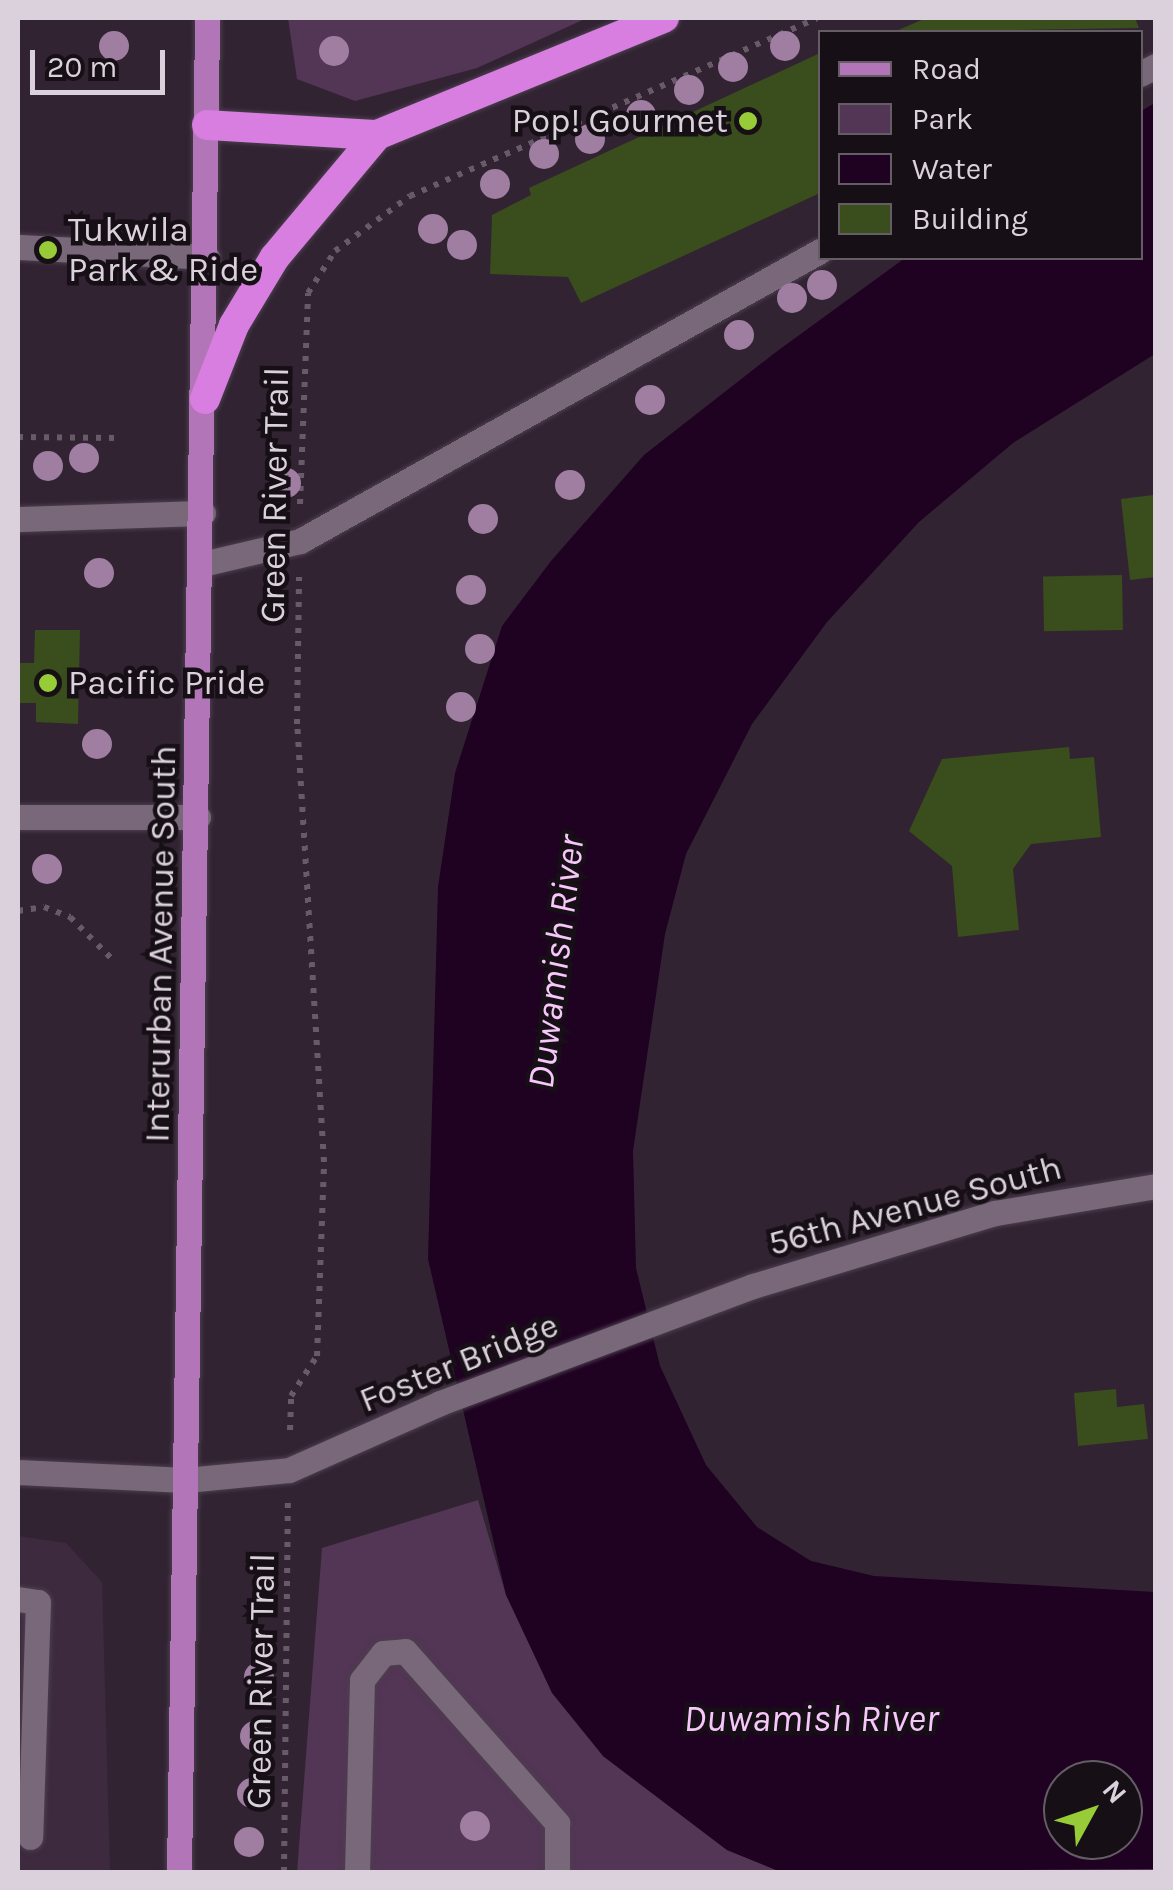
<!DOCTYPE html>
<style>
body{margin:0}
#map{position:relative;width:1173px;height:1890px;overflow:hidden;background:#322333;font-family:Karla,sans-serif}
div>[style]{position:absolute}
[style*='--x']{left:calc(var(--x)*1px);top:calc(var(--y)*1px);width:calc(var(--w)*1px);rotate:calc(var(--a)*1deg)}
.built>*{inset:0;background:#3d2a3f}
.green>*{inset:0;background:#533555}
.water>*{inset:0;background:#1f0122}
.building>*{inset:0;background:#3a4d1c;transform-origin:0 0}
.path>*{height:6px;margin-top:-3px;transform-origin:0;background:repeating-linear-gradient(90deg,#685a69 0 5px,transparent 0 13px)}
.roads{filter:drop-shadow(0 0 2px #4b3f4d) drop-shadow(0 0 2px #4b3f4d)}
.minor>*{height:25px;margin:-12.5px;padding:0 12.5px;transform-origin:12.5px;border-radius:12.5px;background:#79687a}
.major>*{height:25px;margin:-12.5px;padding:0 12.5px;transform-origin:12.5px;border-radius:12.5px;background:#b275b8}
.highway>*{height:30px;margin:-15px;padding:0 15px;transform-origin:15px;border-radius:15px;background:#d87ee1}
.trees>*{width:30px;height:30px;margin:-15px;border-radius:50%;background:#9f7ea2}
.dots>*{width:28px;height:28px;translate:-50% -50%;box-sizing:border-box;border:5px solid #160f16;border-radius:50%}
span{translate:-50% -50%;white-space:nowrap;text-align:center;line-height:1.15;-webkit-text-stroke:9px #160f16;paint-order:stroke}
.poi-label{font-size:35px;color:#dbd1dc}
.right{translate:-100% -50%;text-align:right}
.left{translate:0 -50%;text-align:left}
.street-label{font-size:35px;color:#dbd1dc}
.water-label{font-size:38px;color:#f7c7fb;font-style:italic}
.frame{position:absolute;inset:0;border:20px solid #dbd1dc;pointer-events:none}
.legend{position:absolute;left:818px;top:30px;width:325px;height:230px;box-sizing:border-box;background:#160f16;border:2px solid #655d65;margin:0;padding:12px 18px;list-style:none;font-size:30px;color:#dbd1dc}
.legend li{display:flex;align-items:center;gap:20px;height:50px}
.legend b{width:50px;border:2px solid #655d65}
.north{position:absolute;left:1043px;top:1760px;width:100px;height:100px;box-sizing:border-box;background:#160f16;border:2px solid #655d65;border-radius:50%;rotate:50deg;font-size:28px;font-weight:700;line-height:40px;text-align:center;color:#dbd1dc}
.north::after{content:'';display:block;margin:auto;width:35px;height:45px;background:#97cc38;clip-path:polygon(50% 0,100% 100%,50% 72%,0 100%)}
.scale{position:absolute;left:30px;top:50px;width:135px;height:45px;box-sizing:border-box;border:5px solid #dbd1dc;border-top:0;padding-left:12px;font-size:30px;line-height:35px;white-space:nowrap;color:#dbd1dc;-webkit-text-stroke:8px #160f16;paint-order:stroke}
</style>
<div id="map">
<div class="built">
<i style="clip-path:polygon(18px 1536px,66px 1543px,102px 1582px,110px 1872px,18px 1872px)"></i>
</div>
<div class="green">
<i style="clip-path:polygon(288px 18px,587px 18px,477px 68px,355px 101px,297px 79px)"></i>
<i style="clip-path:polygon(478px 1500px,506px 1595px,603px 1756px,727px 1850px,781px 1872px,297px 1872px,322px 1548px)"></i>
<i style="clip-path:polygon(934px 1867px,1156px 1869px,1155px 1872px,906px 1872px)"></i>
</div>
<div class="water">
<i style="clip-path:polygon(evenodd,1155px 103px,1155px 354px,1013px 443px,919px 522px,827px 622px,752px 724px,686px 854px,665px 934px,633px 1151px,636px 1268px,660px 1366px,706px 1465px,757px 1527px,811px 1561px,874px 1576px,1155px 1592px,1155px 1869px,781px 1872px,727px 1850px,603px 1756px,552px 1693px,506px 1595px,428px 1259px,438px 887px,455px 773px,502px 626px,551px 561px,644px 455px,776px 352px,905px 258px,1140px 258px,1141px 111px,1155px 103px,1063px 1780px,1123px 1780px,1123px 1840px,1063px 1840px,1063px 1780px)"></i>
</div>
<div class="building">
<i style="clip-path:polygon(926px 18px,1135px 18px,1139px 28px,894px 32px)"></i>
<i style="clip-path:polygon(820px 53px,820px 193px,581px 303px,568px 277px,490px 274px,492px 215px,531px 195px,529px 188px)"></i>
<i style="clip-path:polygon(1153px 495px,1156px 577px,1130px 580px,1121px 499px)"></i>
<i style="left:1122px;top:575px;width:55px;height:79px;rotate:89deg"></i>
<i style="clip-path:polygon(35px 630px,80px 630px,78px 724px,36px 722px,36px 703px,18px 703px,18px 663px,34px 663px)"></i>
<i style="clip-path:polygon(1069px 747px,1070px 759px,1094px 757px,1101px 837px,1031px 844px,1013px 869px,1019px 930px,958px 937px,952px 866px,909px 831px,942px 759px)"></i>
<i style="clip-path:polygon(1116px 1389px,1117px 1407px,1144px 1404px,1148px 1439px,1078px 1446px,1074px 1393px)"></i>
</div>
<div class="path">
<i style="--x:18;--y:437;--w:101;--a:0.6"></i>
<i style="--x:300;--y:504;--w:211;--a:-87.8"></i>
<i style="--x:308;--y:293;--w:50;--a:-57.3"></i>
<i style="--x:335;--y:251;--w:93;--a:-36.3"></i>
<i style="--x:410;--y:196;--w:444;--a:-23.6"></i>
<i style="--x:18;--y:911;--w:26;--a:-9"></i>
<i style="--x:44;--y:907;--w:28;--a:21"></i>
<i style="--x:70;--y:917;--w:62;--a:45"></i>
<i style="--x:290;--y:1430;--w:34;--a:-88"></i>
<i style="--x:291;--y:1396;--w:48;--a:-57"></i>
<i style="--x:317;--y:1356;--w:194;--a:-87.9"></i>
<i style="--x:324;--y:1162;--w:439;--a:-93.5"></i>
<i style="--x:297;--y:724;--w:147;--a:-89.2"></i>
<i style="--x:284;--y:1872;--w:369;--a:-89.4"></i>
</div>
<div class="roads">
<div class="minor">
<i style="--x:1140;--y:74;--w:18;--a:-27"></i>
<i style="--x:18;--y:247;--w:189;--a:3"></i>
<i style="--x:18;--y:519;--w:185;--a:-1.9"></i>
<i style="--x:202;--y:564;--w:101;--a:-13.2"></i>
<i style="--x:300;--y:541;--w:595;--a:-29.15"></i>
<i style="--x:18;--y:817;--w:180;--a:0"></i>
<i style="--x:18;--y:1472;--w:168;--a:2.7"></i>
<i style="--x:186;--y:1480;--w:103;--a:-5.5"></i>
<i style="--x:289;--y:1470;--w:165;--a:-23.9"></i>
<i style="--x:440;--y:1403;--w:334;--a:-20.5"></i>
<i style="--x:753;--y:1286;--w:253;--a:-16.8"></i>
<i style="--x:995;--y:1213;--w:163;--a:-9.5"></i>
<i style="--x:18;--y:1599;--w:20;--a:9"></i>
<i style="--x:38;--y:1602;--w:235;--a:91.9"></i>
<i style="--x:357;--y:1872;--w:192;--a:-88.5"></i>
<i style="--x:362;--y:1680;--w:34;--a:-52"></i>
<i style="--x:383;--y:1653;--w:22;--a:-5"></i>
<i style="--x:405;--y:1651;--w:230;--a:48.5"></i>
<i style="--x:557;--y:1823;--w:49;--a:90"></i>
</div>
<div class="major">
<i style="--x:179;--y:1872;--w:1854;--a:-89.13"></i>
</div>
<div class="highway">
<i style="--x:207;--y:125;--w:170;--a:3.4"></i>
<i style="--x:205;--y:399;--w:79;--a:-68.6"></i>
<i style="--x:234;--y:325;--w:79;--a:-58.9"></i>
<i style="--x:275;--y:257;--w:159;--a:-50.1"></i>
<i style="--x:377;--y:135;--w:310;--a:-22.2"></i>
</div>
</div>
<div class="trees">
<i style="left:114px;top:46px"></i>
<i style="left:785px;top:46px"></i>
<i style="left:334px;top:51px"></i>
<i style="left:733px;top:67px"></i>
<i style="left:689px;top:90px"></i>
<i style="left:641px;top:115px"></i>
<i style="left:590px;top:139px"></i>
<i style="left:544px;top:154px"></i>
<i style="left:495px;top:184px"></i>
<i style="left:433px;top:229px"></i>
<i style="left:462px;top:245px"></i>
<i style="left:822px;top:285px"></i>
<i style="left:792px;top:298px"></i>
<i style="left:739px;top:335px"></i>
<i style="left:650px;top:400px"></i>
<i style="left:84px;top:458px"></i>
<i style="left:48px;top:466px"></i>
<i style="left:286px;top:483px"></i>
<i style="left:570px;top:485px"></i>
<i style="left:483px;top:519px"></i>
<i style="left:99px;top:573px"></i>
<i style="left:471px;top:590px"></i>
<i style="left:480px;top:649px"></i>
<i style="left:461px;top:707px"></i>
<i style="left:97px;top:744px"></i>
<i style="left:47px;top:869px"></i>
<i style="left:259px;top:1677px"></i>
<i style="left:255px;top:1736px"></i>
<i style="left:252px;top:1793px"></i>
<i style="left:475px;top:1826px"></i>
<i style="left:249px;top:1842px"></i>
</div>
<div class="dots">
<i style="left:748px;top:121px;background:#97cc38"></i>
<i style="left:48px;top:250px;background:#97cc38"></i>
<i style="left:48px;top:683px;background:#97cc38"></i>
</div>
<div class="poi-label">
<span class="right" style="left:728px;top:121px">Pop! Gourmet</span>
<span class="left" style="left:68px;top:250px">Tukwila<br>Park &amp; Ride</span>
<span class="left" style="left:68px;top:683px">Pacific Pride</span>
</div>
<div class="street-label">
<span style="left:275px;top:495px;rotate:-89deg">Green River Trail</span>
<span style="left:161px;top:944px;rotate:-89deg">Interurban Avenue South</span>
<span style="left:915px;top:1206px;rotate:-15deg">56th Avenue South</span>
<span style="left:459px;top:1363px;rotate:-22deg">Foster Bridge</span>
<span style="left:261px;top:1681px;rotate:-89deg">Green River Trail</span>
</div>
<div class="water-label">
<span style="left:556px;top:962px;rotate:-83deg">Duwamish River</span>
<span style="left:811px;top:1719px">Duwamish River</span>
</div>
<div class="frame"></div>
<ul class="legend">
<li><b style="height:12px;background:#b275b8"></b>Road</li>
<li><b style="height:28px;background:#533555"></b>Park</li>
<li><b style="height:28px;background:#1f0122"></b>Water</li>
<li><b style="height:28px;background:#3a4d1c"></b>Building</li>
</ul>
<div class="north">N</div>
<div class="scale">20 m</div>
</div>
